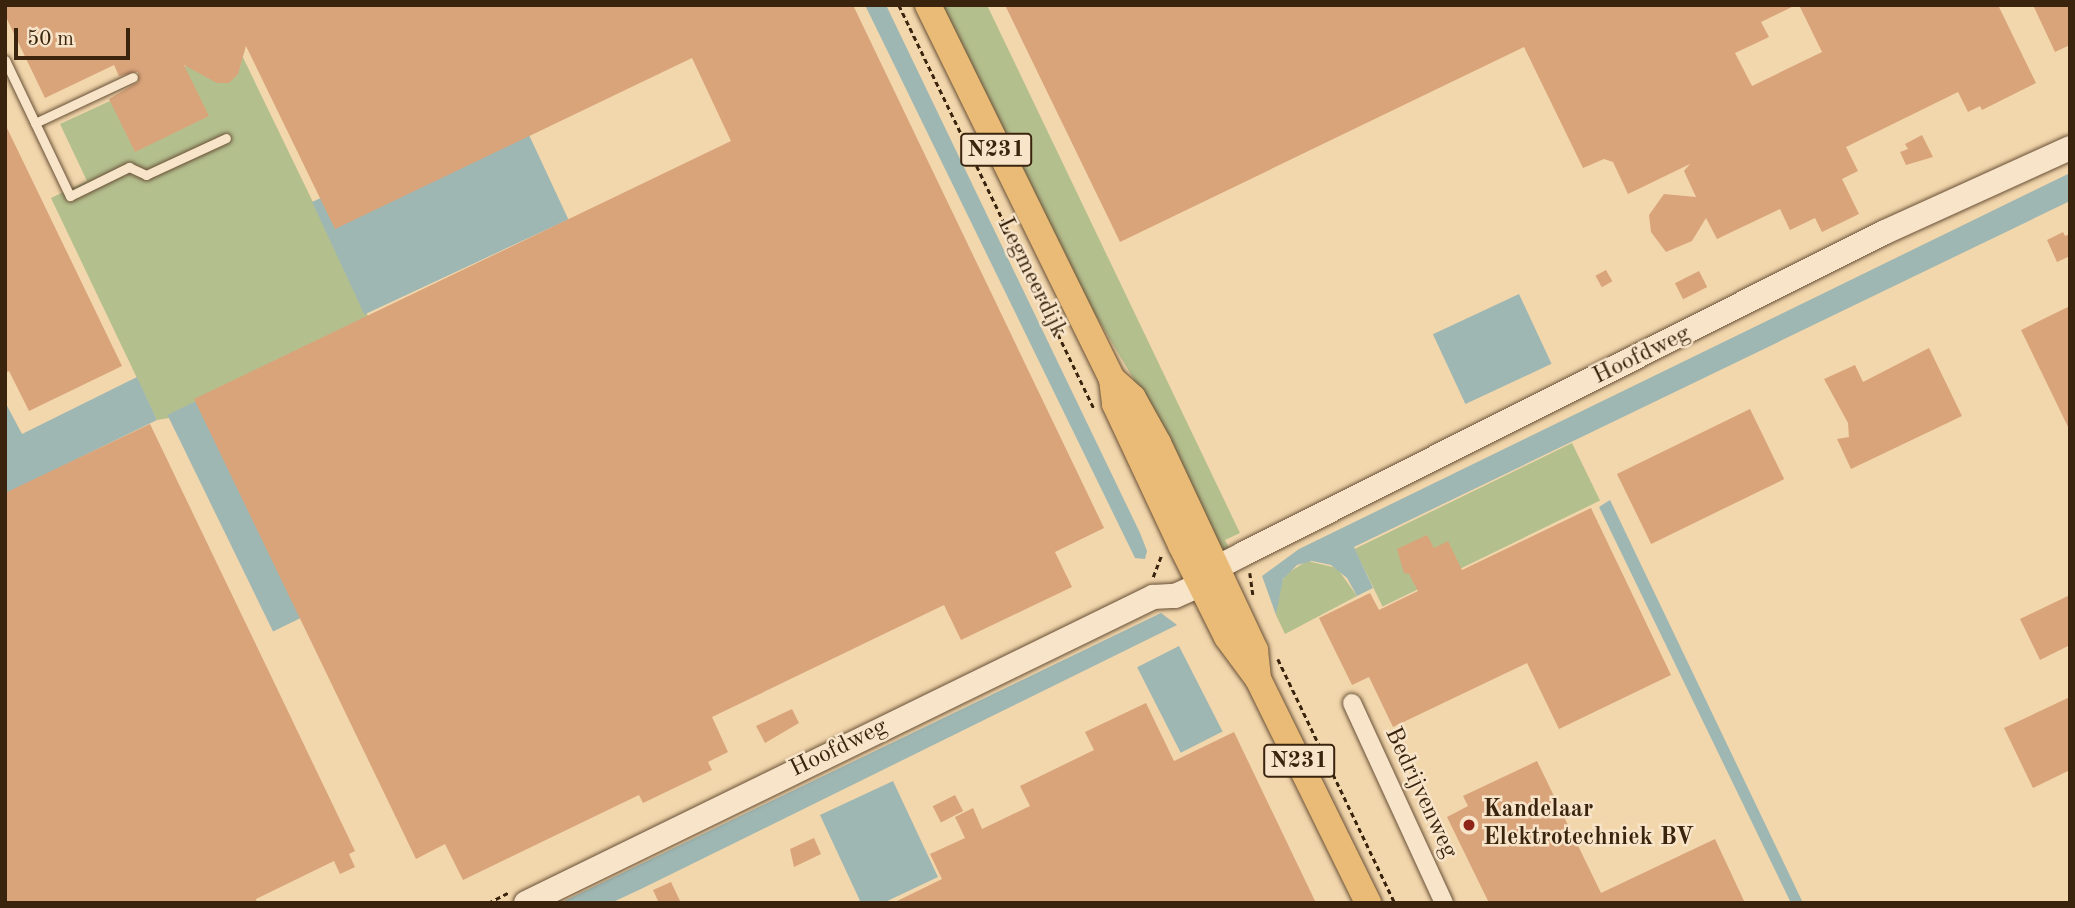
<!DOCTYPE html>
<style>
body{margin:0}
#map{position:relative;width:2075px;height:908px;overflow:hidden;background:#f2d6ac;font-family:"Old Standard TT",serif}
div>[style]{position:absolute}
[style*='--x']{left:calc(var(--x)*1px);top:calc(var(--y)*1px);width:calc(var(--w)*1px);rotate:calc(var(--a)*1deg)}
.green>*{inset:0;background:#b4bf8e;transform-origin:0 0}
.water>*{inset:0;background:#9eb7b3;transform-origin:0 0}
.building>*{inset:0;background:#daa47b;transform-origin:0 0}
.path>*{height:2.5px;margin-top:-1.25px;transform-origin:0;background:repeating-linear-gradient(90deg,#3a240e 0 5px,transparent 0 8.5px)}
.roads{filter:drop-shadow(0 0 2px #685036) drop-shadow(0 0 2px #685036)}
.lane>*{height:9px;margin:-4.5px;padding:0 4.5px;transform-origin:4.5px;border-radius:4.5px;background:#f7e4c9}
.street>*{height:18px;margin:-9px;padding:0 9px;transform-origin:9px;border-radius:9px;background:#f7e4c9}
.secondary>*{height:24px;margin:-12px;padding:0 12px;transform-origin:12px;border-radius:12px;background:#f7e4c9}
.primary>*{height:26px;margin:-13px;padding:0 13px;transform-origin:13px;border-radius:13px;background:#e9bb76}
.dots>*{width:19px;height:19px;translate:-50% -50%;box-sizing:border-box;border:4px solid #f7e4c9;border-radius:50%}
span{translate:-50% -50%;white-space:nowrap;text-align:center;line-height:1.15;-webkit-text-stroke:5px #f7e4c9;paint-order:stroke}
.shield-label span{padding:2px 5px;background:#f7e4c9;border:2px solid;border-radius:5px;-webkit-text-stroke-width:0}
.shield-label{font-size:23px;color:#3a240e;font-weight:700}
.street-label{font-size:24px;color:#3a240e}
.poi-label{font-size:24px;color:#3a240e;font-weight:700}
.left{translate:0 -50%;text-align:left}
.frame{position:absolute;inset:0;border:7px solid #3a240e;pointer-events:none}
.scale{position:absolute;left:14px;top:28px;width:116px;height:32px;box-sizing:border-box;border:4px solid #3a240e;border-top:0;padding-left:9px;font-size:21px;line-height:24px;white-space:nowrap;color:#3a240e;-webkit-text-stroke:5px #f7e4c9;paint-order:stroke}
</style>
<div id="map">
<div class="green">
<i style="clip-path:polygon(936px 5px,987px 5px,1240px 533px,1225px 540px,1230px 550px,1222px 552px,1155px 415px,1048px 235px)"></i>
<i style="clip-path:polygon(236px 43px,369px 318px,169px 418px,157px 420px,51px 198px,87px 181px,60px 124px)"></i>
<i style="left:1572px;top:443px;width:64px;height:242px;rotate:64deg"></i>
<i style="clip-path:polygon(1307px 561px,1337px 568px,1357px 596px,1285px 634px,1276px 615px,1278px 590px,1286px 574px)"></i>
</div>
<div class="water">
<i style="clip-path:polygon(865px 5px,886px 5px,1140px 533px,1147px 551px,1145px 559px,1135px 558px)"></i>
<i style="left:516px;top:107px;width:124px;height:225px;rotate:65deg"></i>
<i style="clip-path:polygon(2070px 173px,2070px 201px,1354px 547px,1373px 588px,1357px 596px,1347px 578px,1331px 565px,1312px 561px,1297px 565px,1283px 579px,1276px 615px,1262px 576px,1299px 549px)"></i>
<i style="left:1519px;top:294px;width:77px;height:95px;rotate:65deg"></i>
<i style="clip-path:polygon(137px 377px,157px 420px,5px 494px,5px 402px,22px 434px)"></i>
<i style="left:198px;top:400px;width:241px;height:34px;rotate:64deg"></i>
<i style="clip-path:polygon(1610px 500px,1690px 667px,1803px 903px,1791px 903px,1599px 507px)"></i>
<i style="clip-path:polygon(1161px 613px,1177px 625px,643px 888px,611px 903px,560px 903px)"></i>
<i style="left:1179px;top:646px;width:96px;height:47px;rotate:63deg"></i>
<i style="clip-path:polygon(893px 781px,938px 877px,883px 903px,861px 903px,820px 815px)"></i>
</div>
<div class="building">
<i style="clip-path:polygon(5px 5px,853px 5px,1104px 528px,1055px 552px,1072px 587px,961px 640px,944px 605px,712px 717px,728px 752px,708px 762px,712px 770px,643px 803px,639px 795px,463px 880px,445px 844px,416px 859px,194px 399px,731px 141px,692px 58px,335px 229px,246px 46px,238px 74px,229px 83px,217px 83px,184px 65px,209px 116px,135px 152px,109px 99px,138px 82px,138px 72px,119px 76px,114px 65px,45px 98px,5px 15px)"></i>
<i style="clip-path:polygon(1005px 5px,1796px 5px,1761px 22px,1769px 37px,1735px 53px,1752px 86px,1822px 52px,1799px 5px,1998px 5px,2036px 83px,1982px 110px,1980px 106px,1968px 112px,1958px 92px,1846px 147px,1858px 171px,1842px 179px,1859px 214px,1822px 232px,1815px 218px,1790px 230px,1780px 209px,1717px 239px,1706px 218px,1692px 241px,1666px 252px,1651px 232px,1649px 215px,1664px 194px,1696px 197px,1684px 171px,1690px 164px,1628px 194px,1613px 162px,1604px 159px,1583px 168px,1524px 47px,1120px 242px)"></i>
<i style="clip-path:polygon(2033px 5px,2070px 5px,2070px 45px,2055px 52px)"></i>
<i style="clip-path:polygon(5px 124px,122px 366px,29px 411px,9px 371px,5px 373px)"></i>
<i style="clip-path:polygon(1922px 135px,1933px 157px,1906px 165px,1900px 152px,1908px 149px,1905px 144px)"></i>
<i style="clip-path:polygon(2063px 232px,2065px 236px,2070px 234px,2070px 256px,2057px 262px,2047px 240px)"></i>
<i style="left:1606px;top:270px;width:13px;height:12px;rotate:61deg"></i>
<i style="left:1699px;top:271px;width:18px;height:27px;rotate:63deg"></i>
<i style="clip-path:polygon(2070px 306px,2070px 431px,2021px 330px)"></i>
<i style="clip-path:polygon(1929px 348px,1962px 416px,1851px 469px,1837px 439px,1849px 437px,1848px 423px,1824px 379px,1855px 365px,1863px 382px)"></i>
<i style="left:1750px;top:409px;width:78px;height:148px;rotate:64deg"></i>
<i style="clip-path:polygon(150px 424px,355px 851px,349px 854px,355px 867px,340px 874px,334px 861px,256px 899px,257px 903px,5px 903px,5px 493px)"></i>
<i style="clip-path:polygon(1591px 508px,1671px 675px,1559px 729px,1527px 663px,1393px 727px,1369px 677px,1352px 685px,1319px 618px,1370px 593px,1379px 610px,1418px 591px,1409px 574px,1404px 573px,1397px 549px,1427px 535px,1434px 548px,1448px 541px,1462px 570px)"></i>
<i style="clip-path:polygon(2070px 595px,2070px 645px,2040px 660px,2020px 619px)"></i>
<i style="clip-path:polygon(2070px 697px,2070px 770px,2033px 788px,2004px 728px)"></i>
<i style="clip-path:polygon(1146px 703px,1174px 761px,1234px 732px,1316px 903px,893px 903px,942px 879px,930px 854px,965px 838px,955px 817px,973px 808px,982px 829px,1030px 806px,1020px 786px,1094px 750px,1085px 732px)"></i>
<i style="clip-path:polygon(792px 709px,799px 723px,765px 743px,756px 726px)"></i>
<i style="clip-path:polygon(1537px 761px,1601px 893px,1715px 839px,1745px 903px,1489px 903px,1447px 817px,1468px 806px,1463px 796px)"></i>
<i style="left:955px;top:795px;width:18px;height:25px;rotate:63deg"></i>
<i style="clip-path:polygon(814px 838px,821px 854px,794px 867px,790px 849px)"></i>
<i style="clip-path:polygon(671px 882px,681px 903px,659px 903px,653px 890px)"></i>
</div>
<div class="path">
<i style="--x:899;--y:5;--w:449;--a:64.2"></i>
<i style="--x:1250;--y:573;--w:22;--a:82"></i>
<i style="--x:1153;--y:577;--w:25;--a:-69"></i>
<i style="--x:1278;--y:659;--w:271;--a:64.4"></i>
<i style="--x:488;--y:903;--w:25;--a:-27"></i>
</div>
<div class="roads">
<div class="lane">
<i style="--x:5;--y:60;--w:151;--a:64.5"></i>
<i style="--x:70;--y:196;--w:66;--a:-26.2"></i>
<i style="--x:129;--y:167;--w:19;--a:25"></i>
<i style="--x:146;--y:175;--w:88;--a:-24.8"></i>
<i style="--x:35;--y:123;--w:108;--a:-25.1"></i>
</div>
<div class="street">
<i style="--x:1352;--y:703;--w:220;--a:65.3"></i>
</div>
<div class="secondary">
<i style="--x:526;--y:903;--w:698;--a:-26.01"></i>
<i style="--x:1153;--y:597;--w:22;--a:-3"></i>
<i style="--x:1175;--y:596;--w:27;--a:-24"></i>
<i style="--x:1200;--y:585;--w:23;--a:-47"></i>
<i style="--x:1216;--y:568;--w:30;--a:-27"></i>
<i style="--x:1243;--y:554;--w:718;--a:-26.64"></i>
<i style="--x:1885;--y:232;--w:203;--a:-24.4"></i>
</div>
<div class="primary">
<i style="--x:928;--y:5;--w:417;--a:63.8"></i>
<i style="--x:1112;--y:379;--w:25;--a:83"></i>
<i style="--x:1115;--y:404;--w:156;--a:64.9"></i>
<i style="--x:1181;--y:545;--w:103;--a:63.4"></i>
<i style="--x:1227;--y:637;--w:52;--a:53.6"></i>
<i style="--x:1258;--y:679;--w:250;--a:63.8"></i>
<i style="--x:1112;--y:379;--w:28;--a:42"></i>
<i style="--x:1133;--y:398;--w:51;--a:60.9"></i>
<i style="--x:1158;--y:443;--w:229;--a:64.9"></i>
<i style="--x:1255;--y:650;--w:29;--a:84"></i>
</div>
</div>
<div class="dots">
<i style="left:1469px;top:825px;background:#8f2418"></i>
</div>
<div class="shield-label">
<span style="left:996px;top:150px">N231</span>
<span style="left:1299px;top:761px">N231</span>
</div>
<div class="street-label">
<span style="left:1031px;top:278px;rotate:64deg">Legmeerdijk</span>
<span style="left:1642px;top:356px;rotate:-26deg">Hoofdweg</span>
<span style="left:839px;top:749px;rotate:-26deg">Hoofdweg</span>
<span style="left:1420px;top:793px;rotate:65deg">Bedrijvenweg</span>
</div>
<div class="poi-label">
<span class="left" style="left:1483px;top:825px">Kandelaar<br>Elektrotechniek BV</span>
</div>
<div class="frame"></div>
<div class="scale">50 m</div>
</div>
